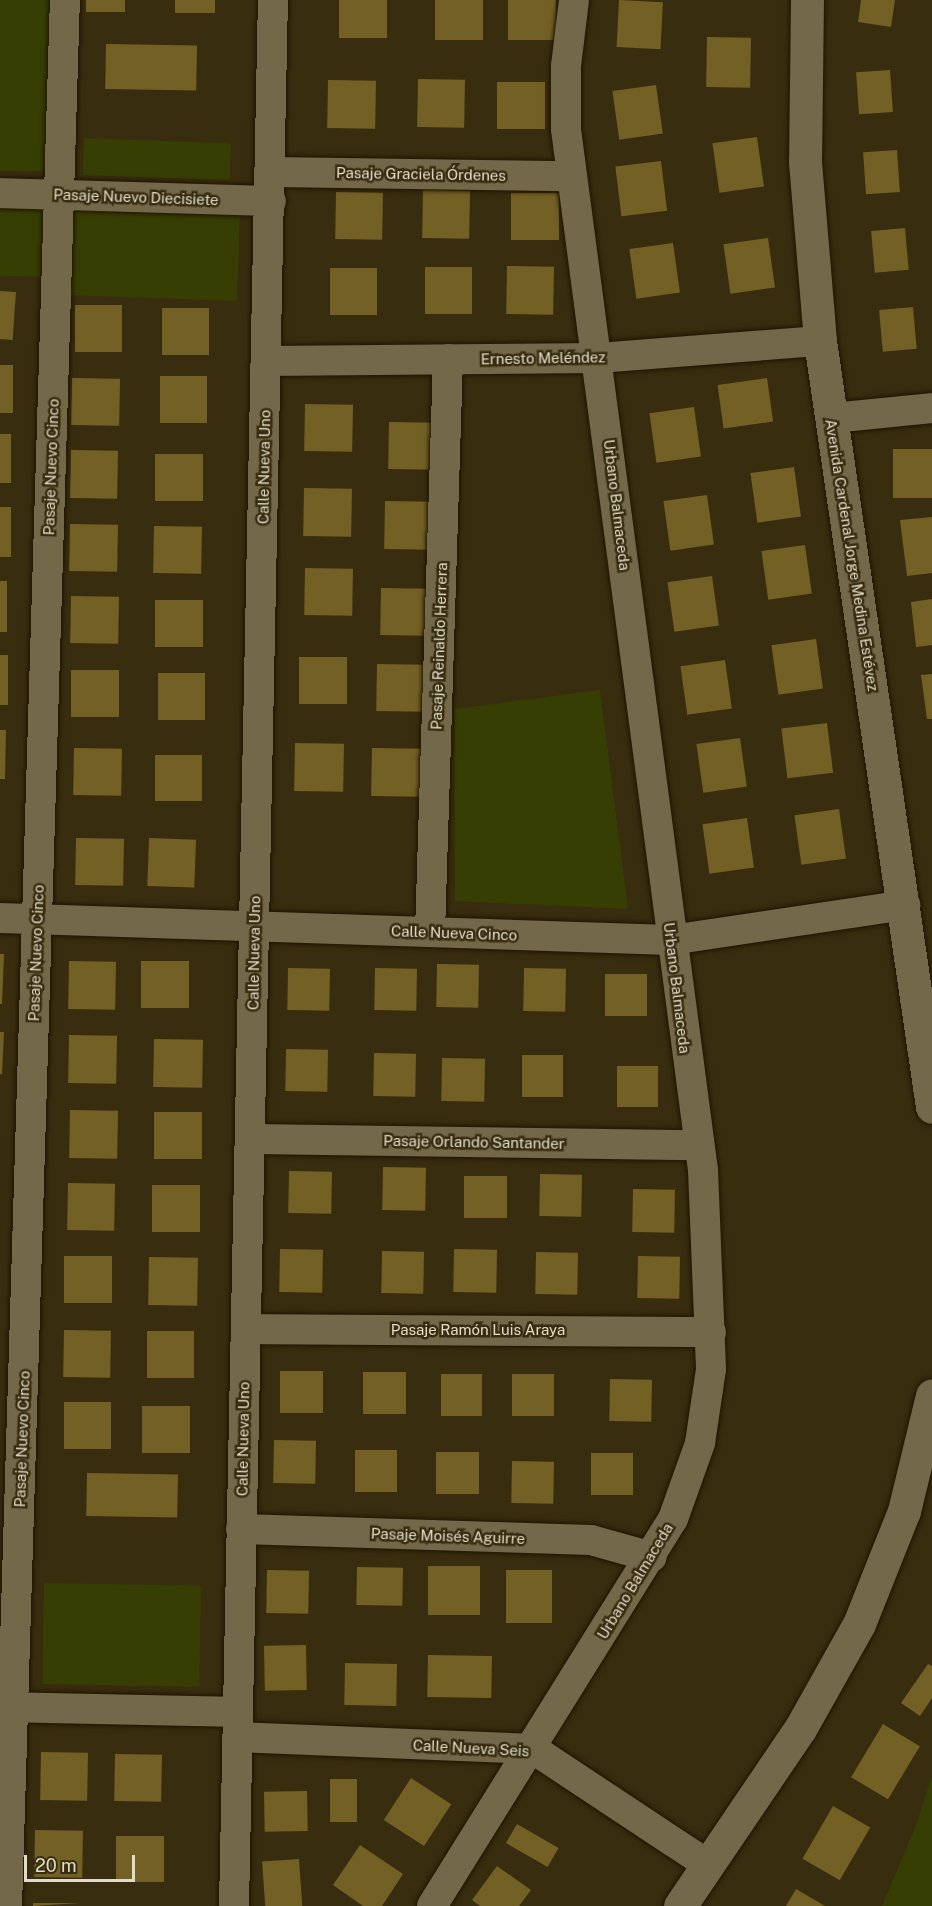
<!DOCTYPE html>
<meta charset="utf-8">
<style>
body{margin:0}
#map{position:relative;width:932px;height:1906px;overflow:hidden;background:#382d0f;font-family:"Public Sans",sans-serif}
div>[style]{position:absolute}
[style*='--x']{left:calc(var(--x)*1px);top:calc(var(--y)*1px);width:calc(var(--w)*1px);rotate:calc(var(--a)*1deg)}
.green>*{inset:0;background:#373e04;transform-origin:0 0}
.building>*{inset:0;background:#736025;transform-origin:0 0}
.roads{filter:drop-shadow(0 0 2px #1f1500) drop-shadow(0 0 2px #1f1500)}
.minor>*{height:30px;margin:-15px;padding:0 15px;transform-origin:15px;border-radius:15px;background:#736849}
.tertiary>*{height:33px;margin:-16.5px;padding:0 16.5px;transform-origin:16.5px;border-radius:16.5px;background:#736849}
span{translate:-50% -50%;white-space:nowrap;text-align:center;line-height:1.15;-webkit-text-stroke:5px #382d0f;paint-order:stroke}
.street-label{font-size:15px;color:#e1dbca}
.scale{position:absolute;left:24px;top:1855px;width:111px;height:27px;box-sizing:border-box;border:3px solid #e1dbca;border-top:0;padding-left:8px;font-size:18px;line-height:21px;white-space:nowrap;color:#e1dbca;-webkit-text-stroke:4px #382d0f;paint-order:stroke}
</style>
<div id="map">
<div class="green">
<i style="left:0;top:0;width:55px;height:171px"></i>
<i style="left:84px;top:138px;width:147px;height:37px;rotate:2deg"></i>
<i style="left:0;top:207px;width:44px;height:69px;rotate:1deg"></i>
<i style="left:68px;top:209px;width:172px;height:86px;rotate:2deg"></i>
<i style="clip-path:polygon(600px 690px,628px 909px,455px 901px,455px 709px)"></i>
<i style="left:44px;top:1583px;width:157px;height:101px;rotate:1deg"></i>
<i style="clip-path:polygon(932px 1776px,932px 1906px,882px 1906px,915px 1828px)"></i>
</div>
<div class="building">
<i style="left:86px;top:0;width:39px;height:12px"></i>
<i style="left:175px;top:0;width:40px;height:13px"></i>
<i style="left:339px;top:0;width:48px;height:38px"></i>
<i style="left:435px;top:0;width:48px;height:40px"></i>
<i style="left:508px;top:0;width:48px;height:40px"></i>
<i style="left:619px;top:0;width:44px;height:47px;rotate:3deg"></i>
<i style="clip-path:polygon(861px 0,895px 0,891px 27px,858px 22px)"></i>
<i style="left:707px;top:37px;width:44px;height:50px;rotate:1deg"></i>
<i style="left:106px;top:44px;width:91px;height:45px;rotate:1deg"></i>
<i style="left:890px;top:70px;width:42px;height:34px;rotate:86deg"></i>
<i style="left:418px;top:79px;width:47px;height:48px;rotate:1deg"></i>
<i style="left:328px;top:80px;width:48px;height:48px;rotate:1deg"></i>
<i style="left:497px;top:82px;width:48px;height:47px"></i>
<i style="left:656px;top:85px;width:49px;height:44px;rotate:82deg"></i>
<i style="left:757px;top:137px;width:50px;height:45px;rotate:82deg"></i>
<i style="left:897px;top:150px;width:42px;height:34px;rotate:86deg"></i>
<i style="left:661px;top:161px;width:50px;height:46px;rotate:83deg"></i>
<i style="left:423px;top:190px;width:47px;height:48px;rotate:1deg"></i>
<i style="left:336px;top:192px;width:47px;height:47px;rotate:1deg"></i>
<i style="left:511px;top:193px;width:48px;height:47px"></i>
<i style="left:905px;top:228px;width:42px;height:34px;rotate:85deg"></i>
<i style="left:768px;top:238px;width:50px;height:45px;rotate:82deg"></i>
<i style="left:673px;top:243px;width:50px;height:44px;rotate:82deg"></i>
<i style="left:507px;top:266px;width:47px;height:48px;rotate:1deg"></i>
<i style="left:425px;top:267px;width:47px;height:47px"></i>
<i style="left:330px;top:268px;width:47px;height:47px"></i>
<i style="left:0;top:291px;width:16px;height:48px;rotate:4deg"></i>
<i style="left:75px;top:305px;width:47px;height:47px"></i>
<i style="left:913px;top:307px;width:42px;height:34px;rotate:85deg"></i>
<i style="left:162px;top:308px;width:47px;height:47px"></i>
<i style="left:0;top:365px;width:13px;height:48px"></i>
<i style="left:160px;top:376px;width:47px;height:47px"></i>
<i style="left:72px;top:378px;width:48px;height:47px;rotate:1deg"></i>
<i style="left:767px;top:378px;width:44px;height:50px;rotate:82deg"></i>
<i style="left:305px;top:404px;width:48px;height:47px;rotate:1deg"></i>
<i style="left:694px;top:407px;width:50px;height:45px;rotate:82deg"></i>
<i style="left:389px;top:422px;width:48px;height:47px;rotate:1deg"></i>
<i style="left:0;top:434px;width:11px;height:49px"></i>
<i style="left:932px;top:449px;width:49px;height:39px;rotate:90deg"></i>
<i style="left:71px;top:450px;width:47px;height:48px;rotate:1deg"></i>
<i style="left:155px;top:454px;width:48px;height:47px"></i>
<i style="left:794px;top:467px;width:50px;height:44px;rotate:82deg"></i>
<i style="left:304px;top:488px;width:48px;height:48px;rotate:1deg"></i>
<i style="left:707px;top:495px;width:50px;height:44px;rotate:82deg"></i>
<i style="left:385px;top:501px;width:48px;height:48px;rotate:1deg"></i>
<i style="left:0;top:507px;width:11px;height:50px"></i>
<i style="clip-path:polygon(932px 517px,932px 573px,907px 576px,900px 520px)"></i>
<i style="left:70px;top:524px;width:48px;height:47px;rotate:1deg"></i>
<i style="left:154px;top:526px;width:48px;height:47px;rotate:1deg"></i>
<i style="left:805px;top:545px;width:49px;height:44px;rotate:82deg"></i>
<i style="left:305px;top:568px;width:48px;height:47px;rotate:1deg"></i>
<i style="left:712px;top:576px;width:50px;height:45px;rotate:82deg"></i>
<i style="left:0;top:581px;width:7px;height:51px"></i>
<i style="left:381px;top:588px;width:48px;height:47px;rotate:1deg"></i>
<i style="left:71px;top:596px;width:48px;height:47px;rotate:1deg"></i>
<i style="clip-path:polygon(932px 599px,932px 645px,916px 647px,911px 602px)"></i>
<i style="left:155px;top:600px;width:48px;height:47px"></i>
<i style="left:816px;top:639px;width:50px;height:45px;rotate:82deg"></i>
<i style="left:0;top:655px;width:8px;height:50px"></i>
<i style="left:299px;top:657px;width:48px;height:47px"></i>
<i style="left:725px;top:660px;width:49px;height:45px;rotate:82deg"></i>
<i style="left:377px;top:664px;width:48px;height:47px;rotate:1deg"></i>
<i style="left:71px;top:670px;width:48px;height:47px"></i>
<i style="left:158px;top:673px;width:47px;height:47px"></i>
<i style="clip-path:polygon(932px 674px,932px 719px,927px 719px,921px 675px)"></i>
<i style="left:827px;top:723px;width:50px;height:46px;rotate:83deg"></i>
<i style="clip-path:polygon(0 730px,6px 730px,5px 779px,0 779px)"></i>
<i style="left:740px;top:738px;width:49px;height:44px;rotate:82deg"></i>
<i style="left:295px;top:743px;width:49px;height:48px;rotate:1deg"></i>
<i style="left:74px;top:748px;width:48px;height:47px;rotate:1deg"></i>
<i style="left:372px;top:748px;width:49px;height:48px;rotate:1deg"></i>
<i style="left:155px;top:755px;width:47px;height:46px"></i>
<i style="left:839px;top:809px;width:50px;height:45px;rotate:82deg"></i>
<i style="left:747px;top:818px;width:50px;height:45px;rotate:82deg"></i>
<i style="left:76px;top:838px;width:48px;height:47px;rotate:1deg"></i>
<i style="left:149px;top:838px;width:47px;height:48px;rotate:2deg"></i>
<i style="clip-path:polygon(0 954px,4px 954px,2px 1004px,0 1004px)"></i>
<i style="left:69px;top:961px;width:47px;height:48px;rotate:1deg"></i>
<i style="left:141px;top:961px;width:48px;height:47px"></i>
<i style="left:437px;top:964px;width:42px;height:43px;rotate:1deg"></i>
<i style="left:288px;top:968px;width:42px;height:42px;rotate:1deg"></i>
<i style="left:375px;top:968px;width:42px;height:42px;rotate:1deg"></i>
<i style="left:524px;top:968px;width:42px;height:43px;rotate:1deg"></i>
<i style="left:605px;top:974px;width:42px;height:42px"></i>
<i style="clip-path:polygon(0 1032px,4px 1032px,2px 1074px,0 1074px)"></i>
<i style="left:69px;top:1035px;width:48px;height:48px;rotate:1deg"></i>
<i style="left:154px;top:1039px;width:49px;height:48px;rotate:1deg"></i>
<i style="left:286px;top:1049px;width:42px;height:42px;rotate:1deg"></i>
<i style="left:374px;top:1053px;width:42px;height:43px;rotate:1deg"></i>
<i style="left:522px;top:1055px;width:41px;height:42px"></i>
<i style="left:442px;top:1058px;width:43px;height:43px;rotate:1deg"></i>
<i style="left:617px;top:1066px;width:41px;height:41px"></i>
<i style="left:70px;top:1110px;width:48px;height:48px;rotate:1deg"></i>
<i style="left:154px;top:1112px;width:48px;height:47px"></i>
<i style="left:383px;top:1167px;width:43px;height:43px;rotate:1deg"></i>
<i style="left:289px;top:1171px;width:43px;height:42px;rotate:1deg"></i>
<i style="left:540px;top:1174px;width:42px;height:42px;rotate:1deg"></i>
<i style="left:464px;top:1176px;width:43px;height:42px"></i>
<i style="left:68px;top:1183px;width:47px;height:47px;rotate:1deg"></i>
<i style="left:152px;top:1185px;width:48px;height:47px"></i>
<i style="left:633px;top:1189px;width:42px;height:43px;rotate:1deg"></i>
<i style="left:280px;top:1249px;width:43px;height:43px;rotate:1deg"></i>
<i style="left:454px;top:1249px;width:43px;height:43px;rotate:1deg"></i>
<i style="left:382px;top:1251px;width:42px;height:42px;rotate:1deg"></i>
<i style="left:536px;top:1252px;width:42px;height:42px;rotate:1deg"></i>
<i style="left:64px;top:1256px;width:48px;height:47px"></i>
<i style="left:638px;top:1256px;width:42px;height:42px;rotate:1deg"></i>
<i style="left:149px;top:1257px;width:49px;height:48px;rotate:1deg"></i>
<i style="left:64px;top:1330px;width:47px;height:47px;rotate:1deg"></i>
<i style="left:147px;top:1331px;width:47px;height:47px"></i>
<i style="left:280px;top:1371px;width:43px;height:42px"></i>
<i style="left:363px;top:1372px;width:43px;height:42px"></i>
<i style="left:441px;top:1374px;width:41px;height:42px"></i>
<i style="left:512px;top:1374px;width:42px;height:42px"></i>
<i style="left:610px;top:1379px;width:42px;height:42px;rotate:1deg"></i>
<i style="left:64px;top:1402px;width:47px;height:47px"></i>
<i style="left:142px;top:1406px;width:48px;height:47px"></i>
<i style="left:274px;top:1440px;width:42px;height:43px;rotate:1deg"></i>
<i style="left:355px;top:1450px;width:42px;height:42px"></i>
<i style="left:436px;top:1452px;width:43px;height:42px"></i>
<i style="left:591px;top:1453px;width:42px;height:42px"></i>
<i style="left:512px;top:1461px;width:42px;height:42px;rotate:1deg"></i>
<i style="left:87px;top:1473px;width:91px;height:43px;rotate:1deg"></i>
<i style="left:428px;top:1566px;width:52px;height:49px"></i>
<i style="left:357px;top:1567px;width:46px;height:38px;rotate:1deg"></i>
<i style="left:267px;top:1570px;width:42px;height:43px;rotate:1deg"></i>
<i style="left:506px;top:1570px;width:46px;height:53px"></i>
<i style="left:306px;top:1645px;width:45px;height:42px;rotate:89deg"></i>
<i style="left:428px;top:1655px;width:64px;height:42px;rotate:1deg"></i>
<i style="left:345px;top:1663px;width:52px;height:42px;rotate:1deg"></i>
<i style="clip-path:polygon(928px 1664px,932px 1666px,932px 1698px,920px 1716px,901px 1703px)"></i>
<i style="left:883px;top:1724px;width:43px;height:62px;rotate:31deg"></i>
<i style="left:41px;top:1752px;width:47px;height:48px;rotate:1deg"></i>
<i style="left:115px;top:1754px;width:47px;height:47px;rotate:1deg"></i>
<i style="left:411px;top:1778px;width:48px;height:50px;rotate:33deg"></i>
<i style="left:330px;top:1779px;width:27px;height:43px"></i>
<i style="left:307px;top:1791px;width:40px;height:43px;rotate:89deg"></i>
<i style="left:833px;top:1806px;width:43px;height:61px;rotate:30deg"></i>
<i style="left:517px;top:1824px;width:48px;height:22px;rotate:30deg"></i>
<i style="left:35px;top:1830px;width:48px;height:47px;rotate:1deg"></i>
<i style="left:116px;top:1836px;width:48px;height:46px"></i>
<i style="clip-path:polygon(360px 1845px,403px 1874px,382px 1906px,363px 1906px,333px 1885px)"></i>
<i style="left:299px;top:1859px;width:47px;height:37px;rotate:86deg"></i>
<i style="clip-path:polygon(497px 1866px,531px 1890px,519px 1906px,480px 1906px,472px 1900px)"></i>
<i style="clip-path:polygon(796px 1889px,825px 1906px,786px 1906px)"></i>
<i style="clip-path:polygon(33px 1903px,80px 1903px,33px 1906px)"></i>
</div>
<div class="roads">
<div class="minor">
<i style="--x:270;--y:172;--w:302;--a:0.8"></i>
<i style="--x:0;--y:193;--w:271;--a:1.7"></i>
<i style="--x:266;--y:361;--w:332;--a:-0.5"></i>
<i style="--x:598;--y:358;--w:223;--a:-4.4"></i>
<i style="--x:832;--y:418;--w:100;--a:-5.7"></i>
<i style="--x:0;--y:918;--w:671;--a:1.88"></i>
<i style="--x:671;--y:940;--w:237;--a:-8.5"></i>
<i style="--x:430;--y:932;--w:573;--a:-88.2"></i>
<i style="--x:251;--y:1139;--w:447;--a:0.8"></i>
<i style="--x:246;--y:1329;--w:465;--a:0.4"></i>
<i style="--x:241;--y:1529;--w:350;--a:1.8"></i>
<i style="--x:591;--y:1540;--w:63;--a:15.6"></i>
<i style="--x:0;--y:1707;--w:238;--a:1.2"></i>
<i style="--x:238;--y:1737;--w:295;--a:2.3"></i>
<i style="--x:533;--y:1749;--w:209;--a:33.5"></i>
<i style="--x:7;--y:1906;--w:1907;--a:-88.26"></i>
<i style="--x:234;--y:1906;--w:1906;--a:-88.83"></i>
<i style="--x:432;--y:1906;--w:456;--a:-58.1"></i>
<i style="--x:673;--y:1519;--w:81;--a:-70.4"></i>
<i style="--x:700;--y:1443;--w:75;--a:-81.5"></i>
<i style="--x:711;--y:1369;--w:199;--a:-92.3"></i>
<i style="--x:703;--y:1170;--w:1050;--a:-97.5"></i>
<i style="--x:566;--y:129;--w:63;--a:-90"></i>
<i style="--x:566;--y:66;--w:66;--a:-83.1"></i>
</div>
<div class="tertiary">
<i style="--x:807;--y:0;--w:162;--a:90.7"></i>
<i style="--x:805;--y:162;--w:180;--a:85.2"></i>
<i style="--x:820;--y:341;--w:774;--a:81.68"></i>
<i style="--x:680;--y:1906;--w:214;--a:-55.9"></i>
<i style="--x:800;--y:1729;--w:120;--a:-60.7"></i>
<i style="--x:859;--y:1624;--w:122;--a:-68.3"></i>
<i style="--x:904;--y:1511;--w:119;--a:-76.4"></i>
</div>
</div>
<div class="street-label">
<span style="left:421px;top:174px;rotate:1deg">Pasaje Graciela Órdenes</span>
<span style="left:136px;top:197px;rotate:2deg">Pasaje Nuevo Diecisiete</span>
<span style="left:543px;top:358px;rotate:-1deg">Ernesto Meléndez</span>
<span style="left:51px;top:467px;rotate:-88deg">Pasaje Nuevo Cinco</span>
<span style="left:264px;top:467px;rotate:-89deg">Calle Nueva Uno</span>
<span style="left:617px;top:505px;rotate:83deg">Urbano Balmaceda</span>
<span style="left:852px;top:555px;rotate:81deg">Avenida Cardenal Jorge Medina Estévez</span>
<span style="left:439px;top:646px;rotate:-88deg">Pasaje Reinaldo Herrera</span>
<span style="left:454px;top:933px;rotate:2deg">Calle Nueva Cinco</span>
<span style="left:36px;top:953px;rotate:-88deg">Pasaje Nuevo Cinco</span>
<span style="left:254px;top:953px;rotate:-89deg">Calle Nueva Uno</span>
<span style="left:677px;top:988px;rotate:83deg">Urbano Balmaceda</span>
<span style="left:474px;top:1142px;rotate:1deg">Pasaje Orlando Santander</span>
<span style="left:478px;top:1330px">Pasaje Ramón Luis Araya</span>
<span style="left:22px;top:1439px;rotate:-88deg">Pasaje Nuevo Cinco</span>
<span style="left:243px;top:1439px;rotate:-89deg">Calle Nueva Uno</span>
<span style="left:448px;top:1536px;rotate:2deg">Pasaje Moisés Aguirre</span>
<span style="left:635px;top:1581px;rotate:-59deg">Urbano Balmaceda</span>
<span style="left:471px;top:1748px;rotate:3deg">Calle Nueva Seis</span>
</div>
<div class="scale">20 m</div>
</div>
